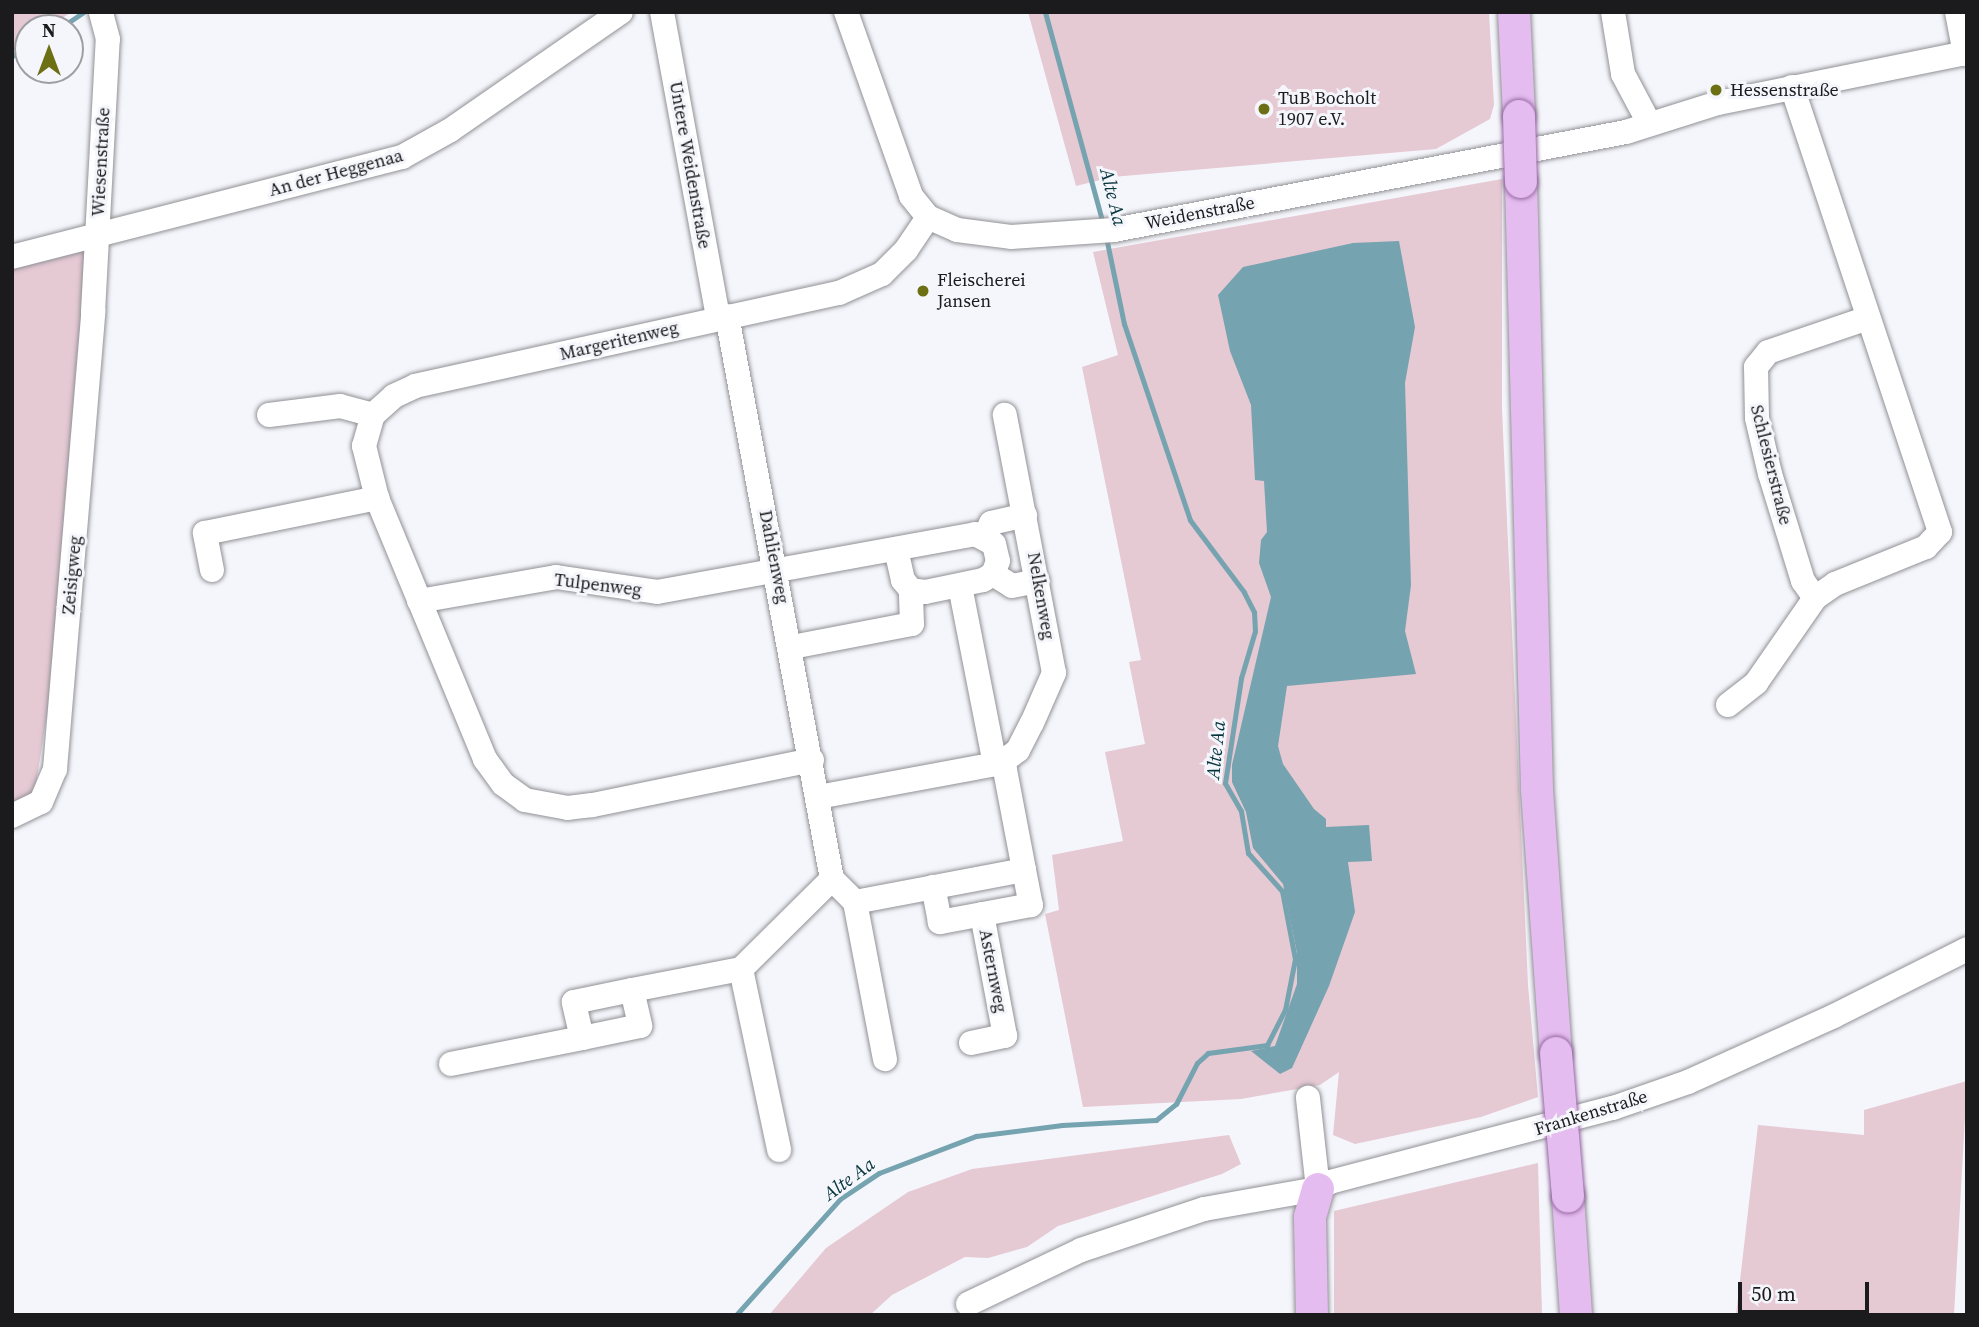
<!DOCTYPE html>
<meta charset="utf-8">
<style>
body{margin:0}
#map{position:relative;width:1979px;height:1327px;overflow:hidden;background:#f5f6fb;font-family:"Source Serif 4",serif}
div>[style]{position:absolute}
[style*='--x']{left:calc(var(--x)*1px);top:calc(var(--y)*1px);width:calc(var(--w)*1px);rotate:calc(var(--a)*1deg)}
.green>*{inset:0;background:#e5c9d3}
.water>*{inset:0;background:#75a3af}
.stream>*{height:5px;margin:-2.5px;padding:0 2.5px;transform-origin:2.5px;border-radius:2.5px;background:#75a3af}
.roads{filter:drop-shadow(0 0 2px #919196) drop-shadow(0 0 2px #919196)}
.minor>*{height:24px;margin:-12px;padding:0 12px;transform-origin:12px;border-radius:12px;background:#fff}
.major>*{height:32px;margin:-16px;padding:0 16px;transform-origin:16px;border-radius:16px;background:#e5bcf0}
.bridges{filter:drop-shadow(0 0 2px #9367a0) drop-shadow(0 0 2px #9367a0)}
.major-bridge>*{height:32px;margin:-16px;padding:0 16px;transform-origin:16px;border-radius:16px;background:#e5bcf0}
.dots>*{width:19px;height:19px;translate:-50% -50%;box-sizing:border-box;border:4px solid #f5f6fb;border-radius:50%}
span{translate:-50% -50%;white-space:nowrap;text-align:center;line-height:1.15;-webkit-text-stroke:6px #f5f6fb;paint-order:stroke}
.poi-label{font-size:18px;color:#1b1b1d}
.left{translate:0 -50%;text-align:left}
.street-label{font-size:18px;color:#1b1b1d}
.water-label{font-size:19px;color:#06343d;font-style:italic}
.frame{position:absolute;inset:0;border:14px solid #1b1b1d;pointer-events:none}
.north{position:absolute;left:14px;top:14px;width:70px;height:70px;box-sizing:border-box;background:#f5f6fb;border:2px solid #9e9ea2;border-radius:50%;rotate:0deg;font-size:19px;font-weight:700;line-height:28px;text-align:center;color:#1b1b1d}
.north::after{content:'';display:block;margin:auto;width:24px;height:32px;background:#6c6f14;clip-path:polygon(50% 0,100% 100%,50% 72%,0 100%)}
.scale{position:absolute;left:1738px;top:1282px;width:131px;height:32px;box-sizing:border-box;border:4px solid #1b1b1d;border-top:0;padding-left:9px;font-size:21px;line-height:24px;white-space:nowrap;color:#1b1b1d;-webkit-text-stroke:5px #f5f6fb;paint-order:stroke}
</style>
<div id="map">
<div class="green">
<i style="clip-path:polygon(12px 12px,72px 12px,46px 28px,28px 28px,28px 39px,12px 48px)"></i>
<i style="clip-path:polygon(1028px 12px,1489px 12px,1494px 105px,1490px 119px,1436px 149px,1112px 177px,1076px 186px)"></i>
<i style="clip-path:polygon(1502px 179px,1502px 409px,1528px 985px,1538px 1097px,1481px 1117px,1355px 1144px,1333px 1135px,1339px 1072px,1320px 1085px,1241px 1099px,1083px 1107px,1045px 914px,1059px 910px,1052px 855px,1123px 841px,1105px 752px,1145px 744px,1129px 662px,1141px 660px,1082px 367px,1118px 355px,1093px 252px)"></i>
<i style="clip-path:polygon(90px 244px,53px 678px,34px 796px,12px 804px,12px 264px)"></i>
<i style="clip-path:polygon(1967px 1081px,1954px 1315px,1736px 1315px,1758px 1125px,1864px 1135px,1864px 1110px)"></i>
<i style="clip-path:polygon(1229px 1135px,1241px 1164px,1222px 1174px,1058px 1226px,1027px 1247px,988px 1258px,965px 1257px,892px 1295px,870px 1315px,769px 1315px,826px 1248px,908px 1192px,972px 1169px)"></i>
<i style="clip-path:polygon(1538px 1163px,1542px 1315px,1334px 1315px,1334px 1211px)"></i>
</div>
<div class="water">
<i style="clip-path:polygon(1399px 241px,1415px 327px,1405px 383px,1411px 585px,1405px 631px,1416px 674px,1287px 686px,1278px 746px,1283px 764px,1314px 809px,1326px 819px,1326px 827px,1369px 825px,1372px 861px,1348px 862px,1355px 912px,1329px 986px,1292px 1068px,1280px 1074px,1251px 1051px,1275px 1046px,1297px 984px,1297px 953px,1283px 884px,1253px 848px,1246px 812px,1232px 782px,1232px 765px,1271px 597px,1259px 563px,1261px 540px,1267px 532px,1264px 481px,1255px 480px,1251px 405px,1230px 351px,1218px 295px,1243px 267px,1353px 243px)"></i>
</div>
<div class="stream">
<i style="--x:1045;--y:12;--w:220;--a:74.7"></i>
<i style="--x:60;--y:28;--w:29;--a:-34"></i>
<i style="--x:12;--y:56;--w:18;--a:-29"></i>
<i style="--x:736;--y:1315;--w:156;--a:-48.1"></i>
<i style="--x:840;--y:1199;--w:47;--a:-33.7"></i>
<i style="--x:879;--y:1173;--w:104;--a:-20.9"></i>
<i style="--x:976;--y:1136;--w:87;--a:-7.3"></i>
<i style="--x:1062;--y:1125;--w:94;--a:-3"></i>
<i style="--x:1156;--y:1120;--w:26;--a:-39"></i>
<i style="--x:1176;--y:1104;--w:46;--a:-62.9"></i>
<i style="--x:1197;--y:1063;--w:15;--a:-42"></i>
<i style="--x:1208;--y:1053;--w:60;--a:-7.7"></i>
<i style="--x:1267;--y:1045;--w:39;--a:-63"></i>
<i style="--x:1285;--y:1010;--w:52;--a:-78.9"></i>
<i style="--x:1295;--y:959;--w:69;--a:-100.8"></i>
<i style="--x:1282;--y:891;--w:51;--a:-131.8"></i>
<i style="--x:1248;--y:853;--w:43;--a:-99.5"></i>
<i style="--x:1241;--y:811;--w:32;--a:-120"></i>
<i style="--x:1225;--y:783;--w:106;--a:-81.3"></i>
<i style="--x:1241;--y:678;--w:49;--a:-73.4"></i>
<i style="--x:1255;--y:631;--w:19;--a:-93"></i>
<i style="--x:1254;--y:612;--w:22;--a:-117"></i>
<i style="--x:1244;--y:592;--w:90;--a:-126.9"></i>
<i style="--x:1190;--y:520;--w:207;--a:-108.6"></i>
<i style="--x:1124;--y:324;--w:89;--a:-101.7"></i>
</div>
<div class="roads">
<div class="minor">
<i style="--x:662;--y:12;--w:311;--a:79.6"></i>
<i style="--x:846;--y:12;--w:195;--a:70.5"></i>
<i style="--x:911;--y:196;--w:27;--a:51"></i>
<i style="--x:928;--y:217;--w:32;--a:24"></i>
<i style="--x:957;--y:230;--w:54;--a:7.4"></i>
<i style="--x:1011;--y:237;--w:103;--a:-3.9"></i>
<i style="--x:1114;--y:230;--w:521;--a:-10.84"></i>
<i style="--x:1626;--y:132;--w:96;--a:-17.5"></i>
<i style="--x:1718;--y:103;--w:254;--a:-11.4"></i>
<i style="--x:1613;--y:12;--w:63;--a:80.8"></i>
<i style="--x:1623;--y:74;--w:55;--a:62"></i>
<i style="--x:1957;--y:12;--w:43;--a:79.2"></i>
<i style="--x:1792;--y:87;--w:469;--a:71.6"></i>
<i style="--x:1940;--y:532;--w:21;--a:133"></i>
<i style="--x:1926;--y:547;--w:98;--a:157.9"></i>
<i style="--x:1835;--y:584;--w:24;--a:145"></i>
<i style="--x:1815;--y:598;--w:21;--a:-125"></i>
<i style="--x:1803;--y:581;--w:112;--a:-107.1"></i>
<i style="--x:1770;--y:474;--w:57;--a:-103.1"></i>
<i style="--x:1757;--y:418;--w:51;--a:-91.1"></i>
<i style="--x:1756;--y:367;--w:19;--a:-51"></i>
<i style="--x:1768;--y:352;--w:106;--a:-18.8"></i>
<i style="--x:12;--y:257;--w:403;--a:-14.4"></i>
<i style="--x:402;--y:157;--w:54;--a:-29"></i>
<i style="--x:449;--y:131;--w:209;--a:-34.7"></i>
<i style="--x:727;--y:316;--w:573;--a:79.44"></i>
<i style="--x:832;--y:879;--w:33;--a:45"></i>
<i style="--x:855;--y:902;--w:160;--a:79.2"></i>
<i style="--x:269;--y:415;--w:72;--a:-7.2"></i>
<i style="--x:340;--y:406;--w:34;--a:15"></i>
<i style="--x:985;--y:536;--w:14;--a:-65"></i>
<i style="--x:991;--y:523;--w:35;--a:-13"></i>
<i style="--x:212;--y:570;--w:38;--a:-101"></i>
<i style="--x:205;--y:533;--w:176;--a:-11.5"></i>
<i style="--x:993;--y:574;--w:22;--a:32"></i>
<i style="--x:1012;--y:586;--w:26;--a:-11"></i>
<i style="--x:960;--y:586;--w:171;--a:78.9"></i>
<i style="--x:993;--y:754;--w:20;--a:53"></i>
<i style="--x:1005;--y:770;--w:102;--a:79.2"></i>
<i style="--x:419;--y:601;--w:139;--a:-9.9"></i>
<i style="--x:556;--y:577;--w:102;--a:8.4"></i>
<i style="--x:657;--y:592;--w:323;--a:-10.3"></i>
<i style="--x:975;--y:534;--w:21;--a:28"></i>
<i style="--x:994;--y:544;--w:17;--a:77"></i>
<i style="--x:998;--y:561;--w:14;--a:111"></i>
<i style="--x:993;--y:574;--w:12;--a:149"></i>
<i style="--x:983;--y:580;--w:59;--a:168.3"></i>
<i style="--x:925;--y:592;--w:14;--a:-172"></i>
<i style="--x:911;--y:590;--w:13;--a:-129"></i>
<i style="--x:903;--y:580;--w:32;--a:-103"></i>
<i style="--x:792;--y:647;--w:122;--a:-10.9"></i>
<i style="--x:912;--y:624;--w:34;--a:-92"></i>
<i style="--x:1728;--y:705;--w:36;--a:-38"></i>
<i style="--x:1756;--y:683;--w:103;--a:-55.2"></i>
<i style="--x:812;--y:760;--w:225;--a:168.4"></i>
<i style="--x:592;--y:805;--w:24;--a:173"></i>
<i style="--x:568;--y:808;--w:44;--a:-169.5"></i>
<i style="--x:525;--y:800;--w:27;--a:-144"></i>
<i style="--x:503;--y:784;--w:31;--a:-126"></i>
<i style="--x:485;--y:759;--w:282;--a:-112.5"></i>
<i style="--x:377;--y:498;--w:54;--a:-104"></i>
<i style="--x:364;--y:446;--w:32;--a:-74"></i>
<i style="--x:373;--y:415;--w:28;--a:-42"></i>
<i style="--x:394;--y:396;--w:23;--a:-25"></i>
<i style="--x:415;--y:386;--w:434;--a:-12.4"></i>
<i style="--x:839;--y:293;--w:47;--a:-23.8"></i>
<i style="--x:882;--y:274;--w:34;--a:-45"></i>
<i style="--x:906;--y:250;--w:40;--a:-56"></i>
<i style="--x:818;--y:797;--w:186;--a:-10.5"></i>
<i style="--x:1001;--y:763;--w:21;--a:-37"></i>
<i style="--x:1018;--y:750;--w:30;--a:-63"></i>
<i style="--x:1032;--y:723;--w:55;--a:-66.3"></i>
<i style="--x:1054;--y:673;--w:263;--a:-100.8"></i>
<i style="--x:12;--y:816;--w:32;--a:-26"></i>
<i style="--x:41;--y:802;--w:36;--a:-67"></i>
<i style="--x:55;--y:769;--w:459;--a:-85.2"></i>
<i style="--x:93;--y:312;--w:273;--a:-86.9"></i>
<i style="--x:108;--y:39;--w:28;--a:-105"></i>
<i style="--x:855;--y:902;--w:172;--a:-10.7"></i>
<i style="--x:1024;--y:870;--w:36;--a:79"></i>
<i style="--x:1031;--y:905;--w:93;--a:169.4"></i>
<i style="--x:940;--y:922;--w:36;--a:-101"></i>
<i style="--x:741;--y:969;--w:185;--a:78.1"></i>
<i style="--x:632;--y:990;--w:37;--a:77"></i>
<i style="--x:640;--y:1026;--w:59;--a:168.3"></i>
<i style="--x:582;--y:1038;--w:37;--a:-103"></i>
<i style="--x:574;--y:1002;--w:59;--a:-11.7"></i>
<i style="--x:632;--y:990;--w:111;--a:-10.9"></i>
<i style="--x:741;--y:969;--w:128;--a:-44.7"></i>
<i style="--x:971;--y:1043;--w:35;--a:-12"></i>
<i style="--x:1005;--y:1036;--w:124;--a:-100.7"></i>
<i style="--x:451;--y:1064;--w:134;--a:-11.2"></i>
<i style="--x:1318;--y:1189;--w:14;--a:-30"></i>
<i style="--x:1330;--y:1182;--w:293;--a:-14.7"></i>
<i style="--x:1613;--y:1108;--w:79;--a:-19.1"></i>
<i style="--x:1688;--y:1082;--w:160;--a:-24.3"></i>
<i style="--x:1834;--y:1016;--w:149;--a:-26.7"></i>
<i style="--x:968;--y:1304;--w:125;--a:-25.5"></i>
<i style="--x:1081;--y:1250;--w:130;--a:-18.4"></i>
<i style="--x:1204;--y:1209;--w:116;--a:-10"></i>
<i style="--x:1318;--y:1189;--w:92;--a:-96.3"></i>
</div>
<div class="major">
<i style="--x:1514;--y:12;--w:104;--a:87.2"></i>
<i style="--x:1521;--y:182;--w:608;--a:88.49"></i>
<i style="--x:1537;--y:790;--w:264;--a:85.9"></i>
<i style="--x:1568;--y:1197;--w:118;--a:86.1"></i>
<i style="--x:1312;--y:1315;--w:98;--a:-91.2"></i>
<i style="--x:1310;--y:1217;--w:29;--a:-74"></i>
</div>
</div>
<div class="bridges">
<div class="major-bridge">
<i style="--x:1519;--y:116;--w:66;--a:88.3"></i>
<i style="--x:1556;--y:1053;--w:144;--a:85.2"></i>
</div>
</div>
<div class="dots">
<i style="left:1716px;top:90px;background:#6c6f14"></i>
<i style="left:1264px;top:109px;background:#6c6f14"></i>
<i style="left:923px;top:291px;background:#6c6f14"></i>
</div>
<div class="poi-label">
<span class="left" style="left:1730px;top:90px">Hessenstraße</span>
<span class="left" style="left:1278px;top:109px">TuB Bocholt<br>1907 e.V.</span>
<span class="left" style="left:937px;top:291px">Fleischerei<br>Jansen</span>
</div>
<div class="street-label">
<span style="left:101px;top:162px;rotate:-87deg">Wiesenstraße</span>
<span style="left:690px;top:165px;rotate:80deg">Untere Weidenstraße</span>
<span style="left:336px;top:173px;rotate:-15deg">An der Heggenaa</span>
<span style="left:1200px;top:213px;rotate:-11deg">Weidenstraße</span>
<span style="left:619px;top:341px;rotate:-13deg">Margeritenweg</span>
<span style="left:1771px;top:465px;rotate:76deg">Schlesierstraße</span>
<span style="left:774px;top:557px;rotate:79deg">Dahlienweg</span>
<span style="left:72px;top:575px;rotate:-85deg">Zeisigweg</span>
<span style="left:598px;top:585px;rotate:7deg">Tulpenweg</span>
<span style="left:1041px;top:596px;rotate:80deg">Nelkenweg</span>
<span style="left:993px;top:971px;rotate:79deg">Asternweg</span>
<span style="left:1591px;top:1113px;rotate:-17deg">Frankenstraße</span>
</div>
<div class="water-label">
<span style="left:1113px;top:197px;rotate:76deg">Alte Aa</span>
<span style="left:1216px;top:750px;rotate:-84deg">Alte Aa</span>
<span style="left:849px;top:1179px;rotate:-36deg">Alte Aa</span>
</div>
<div class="frame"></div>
<div class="north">N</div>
<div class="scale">50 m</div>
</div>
